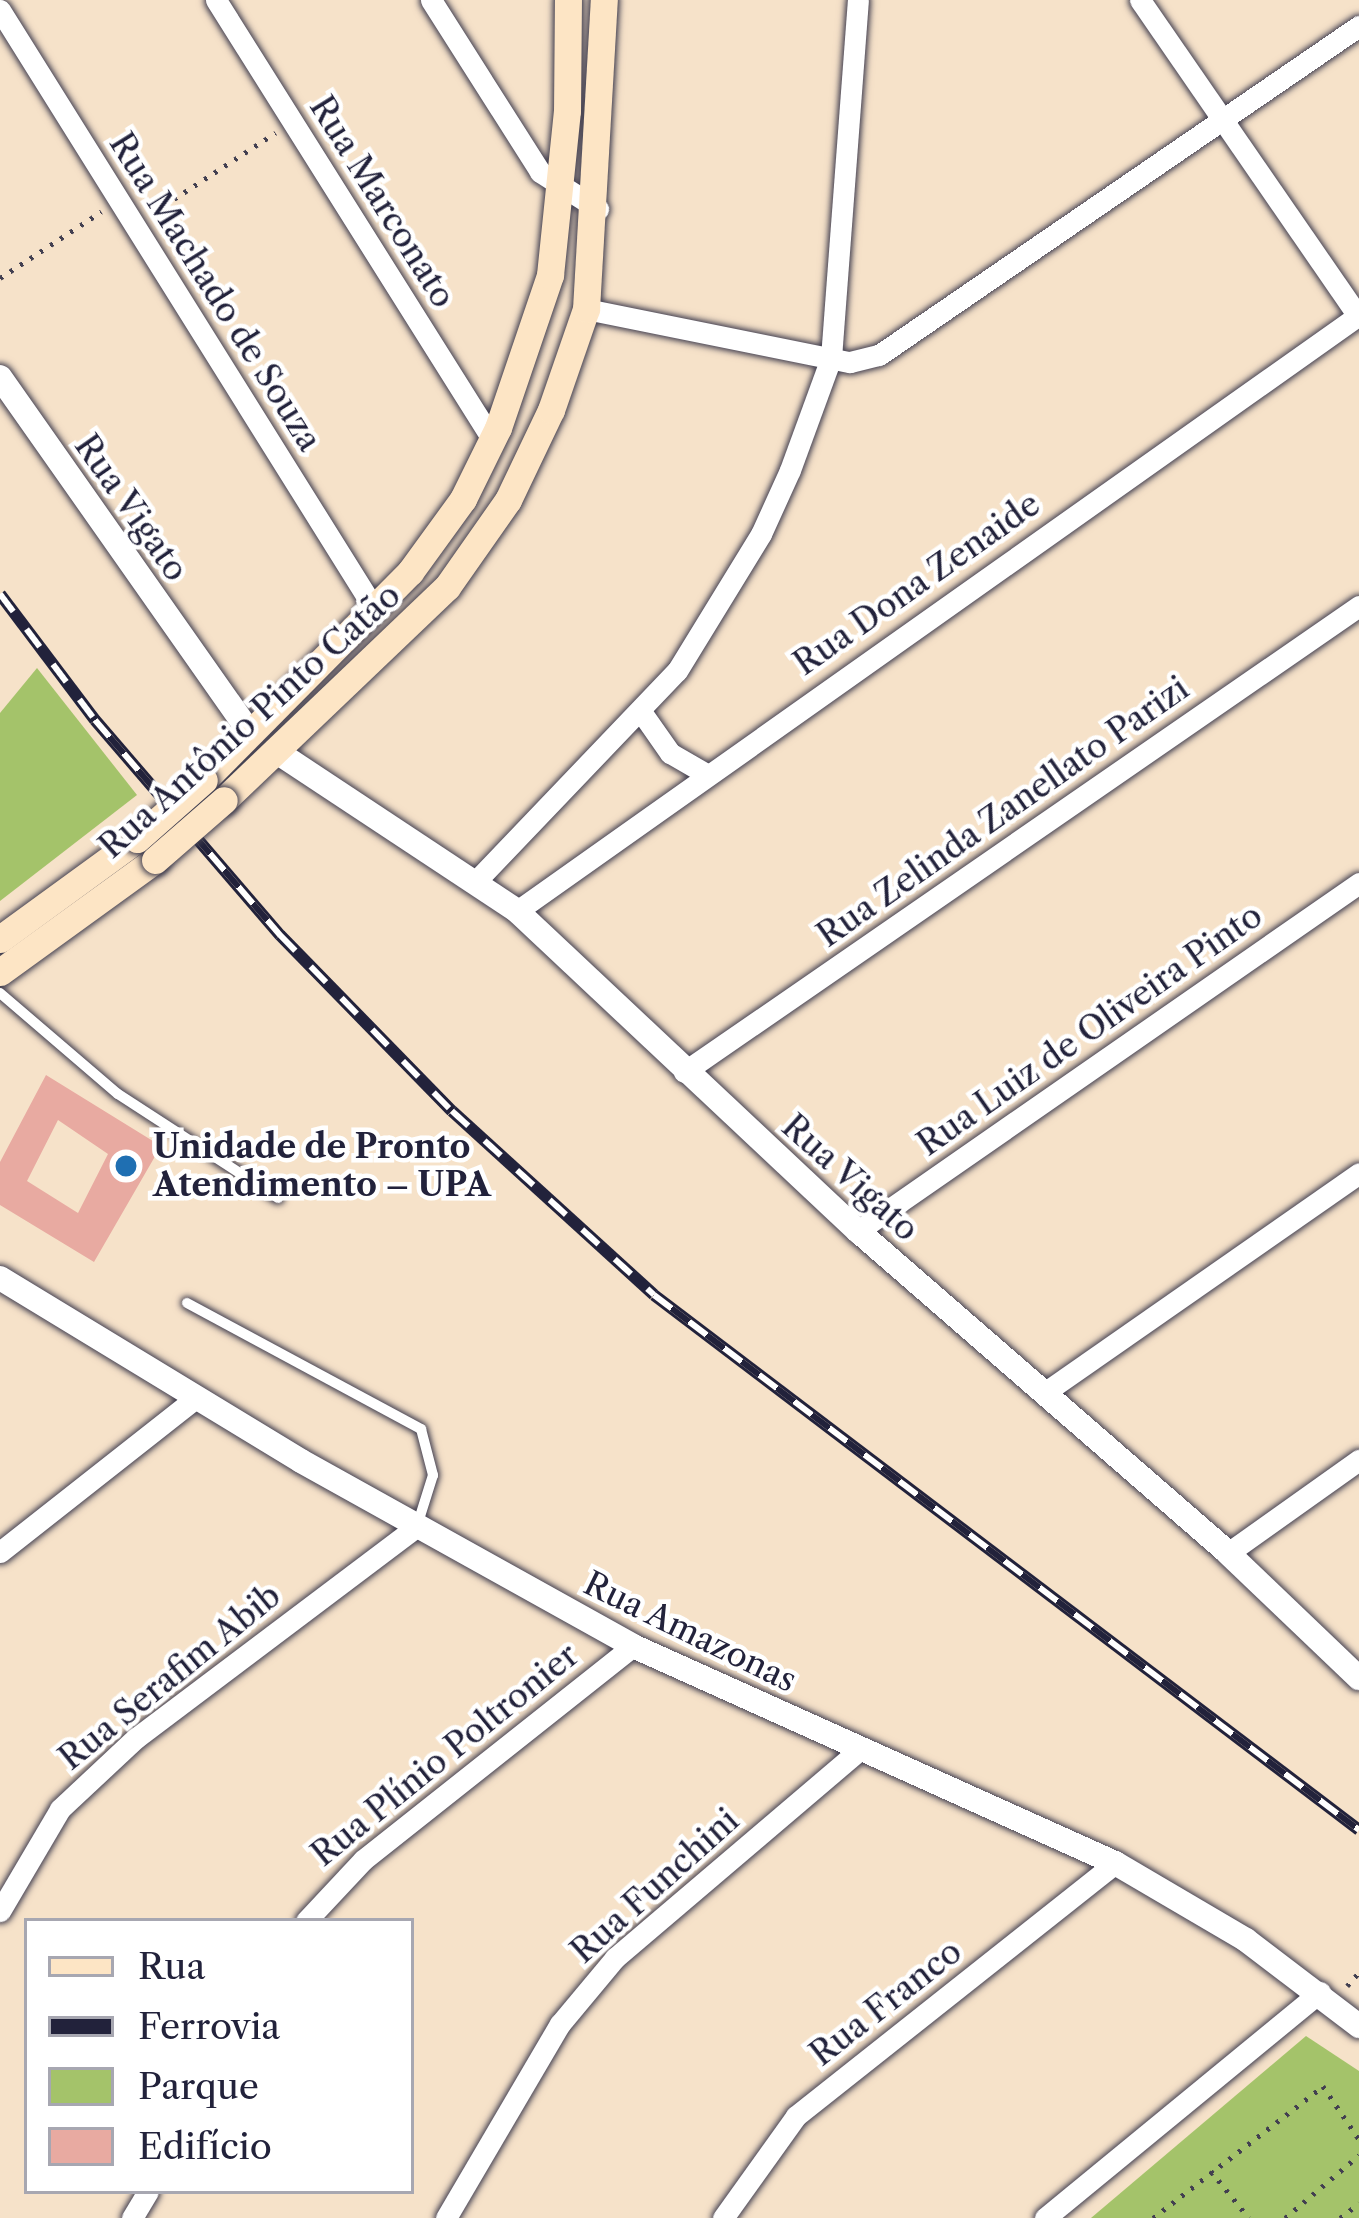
<!DOCTYPE html>
<meta charset="utf-8">
<style>
body{margin:0}
#map{position:relative;width:1359px;height:2218px;overflow:hidden;background:#f6e2c9;font-family:"Libre Caslon Text",serif}
div>[style]{position:absolute}
[style*='--x']{left:calc(var(--x)*1px);top:calc(var(--y)*1px);width:calc(var(--w)*1px);rotate:calc(var(--a)*1deg)}
.green>*{inset:0;background:#a4c36a}
.building>*{inset:0;background:#e8aaa1}
.path>*{height:4.5px;margin-top:-2.25px;transform-origin:0;background:repeating-linear-gradient(90deg,#423f50 0 3px,transparent 0 12px)}
.roads{filter:drop-shadow(0 0 3px #423f50) drop-shadow(0 0 3px #423f50)}
.service>*{height:10px;margin:-5px;padding:0 5px;transform-origin:5px;border-radius:5px;background:#fff}
.minor>*{height:21px;margin:-10.5px;padding:0 10.5px;transform-origin:10.5px;border-radius:10.5px;background:#fff}
.tertiary>*{height:24px;margin:-12px;padding:0 12px;transform-origin:12px;border-radius:12px;background:#fff}
.secondary>*{height:27px;margin:-13.5px;padding:0 13.5px;transform-origin:13.5px;border-radius:13.5px;background:#fde5c5}
.rail>*{height:12px;margin-top:-6px;transform-origin:0;background:repeating-linear-gradient(90deg,#fff 0 22px,#22223b 0 44px);box-sizing:border-box;border-block:3px solid #22223b}
.bridges{filter:drop-shadow(0 0 3px #423f50) drop-shadow(0 0 3px #423f50)}
.secondary-bridge>*{height:27px;margin:-13.5px;padding:0 13.5px;transform-origin:13.5px;border-radius:13.5px;background:#fde5c5}
.dots>*{width:33px;height:33px;translate:-50% -50%;box-sizing:border-box;border:6px solid #fff;border-radius:50%}
span{translate:-50% -50%;white-space:nowrap;text-align:center;line-height:1.15;-webkit-text-stroke:9px #fff;paint-order:stroke}
.street-label{font-size:33px;color:#22223b}
.poi-label{font-size:33px;color:#22223b;font-weight:700}
.left{translate:0 -50%;text-align:left}
.legend{position:absolute;left:24px;top:1918px;width:390px;height:276px;box-sizing:border-box;background:#fff;border:3px solid #a7a7b1;margin:0;padding:15px 21px;list-style:none;font-size:36px;color:#22223b}
.legend li{display:flex;align-items:center;gap:24px;height:60px}
.legend b{width:60px;border:3px solid #a7a7b1}
</style>
<div id="map">
<div class="green">
<i style="clip-path:polygon(37px 668px,137px 795px,0 901px,0 713px)"></i>
<i style="clip-path:polygon(1306px 2036px,1359px 2071px,1359px 2218px,1091px 2218px)"></i>
</div>
<div class="building">
<i style="clip-path:polygon(evenodd,46px 1075px,161px 1146px,94px 1262px,0 1205px,0 1162px,46px 1075px,58px 1120px,108px 1154px,78px 1213px,27px 1181px,58px 1120px)"></i>
</div>
<div class="path">
<i style="--x:154;--y:212;--w:145;--a:-33.1"></i>
<i style="--x:0;--y:278;--w:121;--a:-33.2"></i>
<i style="--x:1347;--y:1986;--w:18;--a:-49"></i>
<i style="--x:1211;--y:2171;--w:60;--a:51"></i>
<i style="--x:1153;--y:2218;--w:215;--a:-37.8"></i>
<i style="--x:1323;--y:2086;--w:64;--a:55.8"></i>
<i style="--x:1285;--y:2218;--w:97;--a:-40.4"></i>
<i style="--x:1340;--y:2218;--w:24;--a:-38"></i>
</div>
<div class="roads">
<div class="service">
<i style="--x:0;--y:993;--w:155;--a:40.6"></i>
<i style="--x:118;--y:1094;--w:191;--a:33"></i>
<i style="--x:187;--y:1303;--w:266;--a:28.3"></i>
<i style="--x:421;--y:1429;--w:48;--a:75.4"></i>
<i style="--x:433;--y:1475;--w:53;--a:107.4"></i>
</div>
<div class="minor">
<i style="--x:216;--y:0;--w:519;--a:57.84"></i>
<i style="--x:431;--y:0;--w:204;--a:57.6"></i>
<i style="--x:540;--y:172;--w:69;--a:32.5"></i>
<i style="--x:1140;--y:0;--w:385;--a:55.4"></i>
<i style="--x:0;--y:10;--w:708;--a:57.99"></i>
<i style="--x:586;--y:309;--w:269;--a:11.4"></i>
<i style="--x:850;--y:362;--w:30;--a:-14"></i>
<i style="--x:879;--y:355;--w:582;--a:-34.43"></i>
<i style="--x:642;--y:713;--w:49;--a:55"></i>
<i style="--x:670;--y:753;--w:39;--a:30"></i>
<i style="--x:477;--y:880;--w:289;--a:-46.3"></i>
<i style="--x:677;--y:671;--w:161;--a:-58.5"></i>
<i style="--x:761;--y:534;--w:70;--a:-65.6"></i>
<i style="--x:790;--y:470;--w:119;--a:-69.9"></i>
<i style="--x:831;--y:358;--w:359;--a:-85.7"></i>
<i style="--x:517;--y:911;--w:1032;--a:-35.29"></i>
<i style="--x:684;--y:1072;--w:820;--a:-34.62"></i>
<i style="--x:858;--y:1231;--w:610;--a:-34.78"></i>
<i style="--x:1044;--y:1393;--w:384;--a:-34.9"></i>
<i style="--x:0;--y:1552;--w:251;--a:-38.2"></i>
<i style="--x:1228;--y:1553;--w:161;--a:-35.4"></i>
<i style="--x:0;--y:1911;--w:118;--a:-59.5"></i>
<i style="--x:60;--y:1809;--w:104;--a:-43.1"></i>
<i style="--x:136;--y:1738;--w:352;--a:-37"></i>
<i style="--x:306;--y:1921;--w:83;--a:-46.9"></i>
<i style="--x:363;--y:1860;--w:345;--a:-38.4"></i>
<i style="--x:132;--y:2218;--w:31;--a:-59"></i>
<i style="--x:446;--y:2218;--w:225;--a:-59.6"></i>
<i style="--x:560;--y:2024;--w:86;--a:-50.2"></i>
<i style="--x:615;--y:1958;--w:323;--a:-40.4"></i>
<i style="--x:723;--y:2218;--w:125;--a:-54.4"></i>
<i style="--x:796;--y:2116;--w:407;--a:-38.4"></i>
<i style="--x:1045;--y:2218;--w:356;--a:-39.4"></i>
</div>
<div class="tertiary">
<i style="--x:0;--y:377;--w:436;--a:54.9"></i>
<i style="--x:277;--y:752;--w:288;--a:33.5"></i>
<i style="--x:517;--y:911;--w:468;--a:43.2"></i>
<i style="--x:858;--y:1231;--w:490;--a:41"></i>
<i style="--x:1228;--y:1553;--w:181;--a:43.7"></i>
<i style="--x:0;--y:1278;--w:352;--a:31.3"></i>
<i style="--x:301;--y:1461;--w:380;--a:29.1"></i>
<i style="--x:633;--y:1646;--w:529;--a:24.24"></i>
<i style="--x:1115;--y:1863;--w:152;--a:30.4"></i>
<i style="--x:1246;--y:1940;--w:142;--a:37.3"></i>
</div>
<div class="secondary">
<i style="--x:204;--y:780;--w:293;--a:-45.3"></i>
<i style="--x:410;--y:572;--w:90;--a:-54"></i>
<i style="--x:463;--y:499;--w:79;--a:-63.8"></i>
<i style="--x:498;--y:428;--w:162;--a:-71.2"></i>
<i style="--x:550;--y:275;--w:165;--a:-84.1"></i>
<i style="--x:567;--y:111;--w:111;--a:-89.5"></i>
<i style="--x:224;--y:800;--w:308;--a:-43.7"></i>
<i style="--x:447;--y:587;--w:106;--a:-55"></i>
<i style="--x:508;--y:500;--w:100;--a:-64.5"></i>
<i style="--x:551;--y:410;--w:107;--a:-70.9"></i>
<i style="--x:586;--y:309;--w:310;--a:-86.7"></i>
<i style="--x:0;--y:939;--w:170;--a:-36.1"></i>
<i style="--x:0;--y:972;--w:191;--a:-35.9"></i>
</div>
</div>
<div class="rail">
<i style="--x:0;--y:594;--w:158;--a:53"></i>
<i style="--x:95;--y:720;--w:284;--a:49.3"></i>
<i style="--x:280;--y:935;--w:246;--a:45.7"></i>
<i style="--x:452;--y:1111;--w:273;--a:42.3"></i>
<i style="--x:654;--y:1295;--w:885;--a:37.19"></i>
</div>
<div class="bridges">
<div class="secondary-bridge">
<i style="--x:137;--y:839;--w:89;--a:-41.4"></i>
<i style="--x:155;--y:860;--w:91;--a:-41"></i>
</div>
</div>
<div class="dots">
<i style="left:126px;top:1166px;background:#1f6fb2"></i>
</div>
<div class="street-label">
<span style="left:382px;top:202px;rotate:58deg">Rua Marconato</span>
<span style="left:215px;top:292px;rotate:58deg">Rua Machado de Souza</span>
<span style="left:131px;top:508px;rotate:55deg">Rua Vigato</span>
<span style="left:917px;top:584px;rotate:-35deg">Rua Dona Zenaide</span>
<span style="left:250px;top:721px;rotate:-42deg">Rua Antônio Pinto Catão</span>
<span style="left:1003px;top:812px;rotate:-35deg">Rua Zelinda Zanellato Parizi</span>
<span style="left:1090px;top:1030px;rotate:-35deg">Rua Luiz de Oliveira Pinto</span>
<span style="left:850px;top:1178px;rotate:42deg">Rua Vigato</span>
<span style="left:690px;top:1632px;rotate:26deg">Rua Amazonas</span>
<span style="left:170px;top:1677px;rotate:-39deg">Rua Serafim Abib</span>
<span style="left:445px;top:1755px;rotate:-39deg">Rua Plínio Poltronier</span>
<span style="left:655px;top:1886px;rotate:-42deg">Rua Funchini</span>
<span style="left:886px;top:2003px;rotate:-38deg">Rua Franco</span>
</div>
<div class="poi-label">
<span class="left" style="left:153px;top:1166px">Unidade de Pronto<br>Atendimento – UPA</span>
</div>
<ul class="legend">
<li><b style="height:15px;background:#fde5c5"></b>Rua</li>
<li><b style="height:15px;background:#22223b"></b>Ferrovia</li>
<li><b style="height:33px;background:#a4c36a"></b>Parque</li>
<li><b style="height:33px;background:#e8aaa1"></b>Edifício</li>
</ul>
</div>
